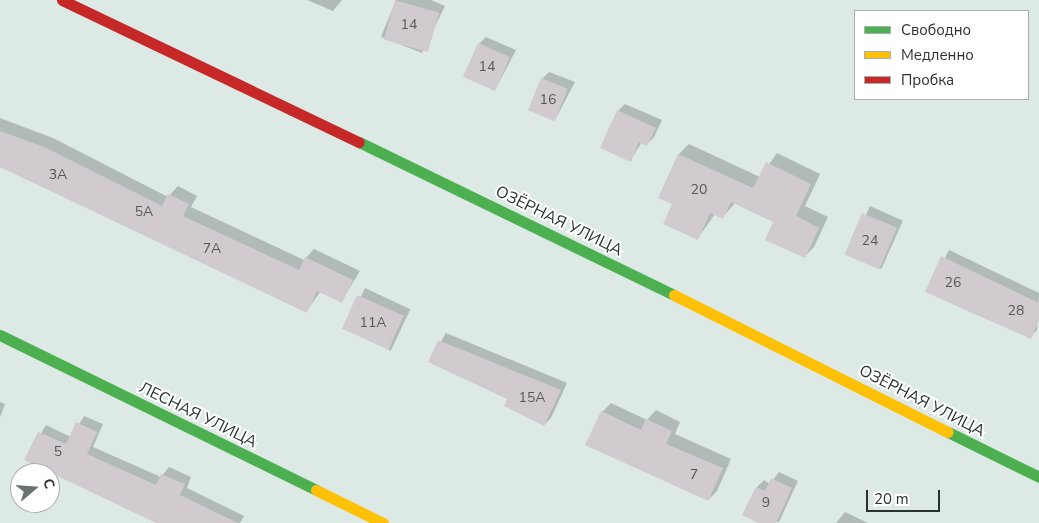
<!DOCTYPE html>
<meta charset="utf-8">
<style>
body{margin:0}
#map{position:relative;width:1039px;height:523px;overflow:hidden;background:#dce9e4;font-family:"Nunito Sans",sans-serif}
div>[style]{position:absolute}
[style*='--x']{left:calc(var(--x)*1px);top:calc(var(--y)*1px);width:calc(var(--w)*1px);rotate:calc(var(--a)*1deg)}
.shadow>*{inset:0;background:#0003;transform-origin:0 0}
.building>*{inset:0;background:#d1cbcf;transform-origin:0 0}
.fast>*{height:11px;margin:-5.5px;padding:0 5.5px;transform-origin:5.5px;border-radius:5.5px;background:#4caf50}
.slow>*{height:11px;margin:-5.5px;padding:0 5.5px;transform-origin:5.5px;border-radius:5.5px;background:#ffc107}
.jam>*{height:11px;margin:-5.5px;padding:0 5.5px;transform-origin:5.5px;border-radius:5.5px;background:#c62828}
span{translate:-50% -50%;white-space:nowrap;text-align:center;line-height:1.15;-webkit-text-stroke:4px #fff;paint-order:stroke}
.number-label{font-size:14px;color:#535857}
.number-label span{-webkit-text-stroke-width:0}
.street-label{font-size:16px;color:#29322f}
.legend{position:absolute;left:854px;top:10px;width:175px;height:90px;box-sizing:border-box;background:#fff;border:1px solid #a9adac;margin:0;padding:6px 9px;list-style:none;font-size:15px;color:#29322f}
.legend li{display:flex;align-items:center;gap:10px;height:25px}
.legend b{width:25px;border:1px solid #a9adac}
.north{position:absolute;left:10px;top:463px;width:50px;height:50px;box-sizing:border-box;background:#fff;border:1px solid #a9adac;border-radius:50%;rotate:72deg;font-size:14px;font-weight:700;line-height:20px;text-align:center;color:#29322f}
.north::after{content:'';display:block;margin:auto;width:18px;height:22px;background:#68726e;clip-path:polygon(50% 0,100% 100%,50% 72%,0 100%)}
.scale{position:absolute;left:866px;top:490px;width:74px;height:22px;box-sizing:border-box;border:2px solid #29322f;border-top:0;padding-left:6px;font-size:15px;line-height:18px;white-space:nowrap;color:#29322f;-webkit-text-stroke:4px #fff;paint-order:stroke}
</style>
<div id="map">
<div class="shadow">
<i style="clip-path:polygon(307px 0,342px 0,333px 11px)"></i>
<i style="clip-path:polygon(396px 0,431px 0,445px 6px,422px 53px,381px 37px)"></i>
<i style="clip-path:polygon(486px 37px,516px 50px,496px 88px,479px 44px)"></i>
<i style="clip-path:polygon(549px 72px,575px 82px,555px 120px,542px 79px)"></i>
<i style="clip-path:polygon(625px 104px,662px 120px,654px 137px,647px 144px,642px 142px,630px 161px,618px 111px)"></i>
<i style="clip-path:polygon(0 118px,53px 138px,168px 197px,178px 186px,197px 196px,191px 207px,304px 260px,314px 249px,360px 271px,341px 302px,320px 292px,306px 312px,0 165px)"></i>
<i style="clip-path:polygon(689px 144px,760px 177px,777px 153px,820px 174px,805px 206px,828px 217px,814px 247px,804px 257px,775px 222px,735px 203px,723px 217px,715px 214px,698px 238px,674px 204px,679px 154px)"></i>
<i style="left:870px;top:206px;width:36px;height:53px;rotate:24deg"></i>
<i style="clip-path:polygon(949px 250px,1039px 293px,1037px 330px,1030px 337px,927px 291px)"></i>
<i style="left:365px;top:288px;width:50px;height:46px;rotate:25deg"></i>
<i style="clip-path:polygon(446px 333px,567px 383px,551px 418px,544px 425px,509px 398px,429px 361px)"></i>
<i style="clip-path:polygon(0 402px,5px 404px,0 417px)"></i>
<i style="clip-path:polygon(611px 403px,647px 420px,656px 410px,680px 422px,675px 434px,731px 459px,717px 491px,708px 500px,602px 412px)"></i>
<i style="clip-path:polygon(84px 416px,103px 424px,93px 447px,161px 477px,169px 467px,191px 477px,187px 488px,244px 516px,240px 523px,161px 523px,26px 460px,46px 425px,71px 437px)"></i>
<i style="clip-path:polygon(779px 472px,798px 481px,779px 522px,761px 523px,757px 487px,764px 480px,770px 484px)"></i>
<i style="clip-path:polygon(845px 512px,868px 523px,836px 523px)"></i>
</div>
<div class="building">
<i style="left:395px;top:0;width:46px;height:41px;rotate:16deg"></i>
<i style="left:478px;top:43px;width:35px;height:37px;rotate:24deg"></i>
<i style="left:541px;top:78px;width:29px;height:35px;rotate:22deg"></i>
<i style="clip-path:polygon(617px 110px,656px 128px,647px 146px,639px 142px,631px 162px,600px 148px)"></i>
<i style="clip-path:polygon(0 131px,44px 147px,162px 206px,168px 194px,189px 204px,183px 216px,299px 270px,305px 257px,353px 280px,342px 303px,317px 291px,307px 313px,0 167px)"></i>
<i style="clip-path:polygon(678px 154px,753px 188px,766px 162px,811px 184px,796px 216px,819px 228px,805px 258px,765px 240px,773px 222px,731px 202px,723px 219px,710px 213px,698px 240px,663px 224px,672px 204px,658px 198px)"></i>
<i style="left:862px;top:213px;width:38px;height:45px;rotate:23deg"></i>
<i style="clip-path:polygon(941px 256px,1039px 303px,1039px 320px,1031px 339px,925px 292px)"></i>
<i style="left:357px;top:295px;width:51px;height:37px;rotate:24deg"></i>
<i style="clip-path:polygon(438px 340px,561px 390px,544px 426px,504px 406px,507px 399px,428px 362px)"></i>
<i style="clip-path:polygon(601px 411px,641px 430px,646px 419px,672px 431px,666px 444px,723px 468px,708px 501px,585px 445px)"></i>
<i style="clip-path:polygon(76px 422px,97px 432px,87px 454px,156px 485px,161px 474px,185px 484px,180px 495px,238px 523px,156px 523px,24px 460px,38px 432px,66px 444px)"></i>
<i style="clip-path:polygon(771px 478px,792px 488px,776px 523px,758px 523px,742px 515px,756px 487px,765px 491px)"></i>
</div>
<div class="fast">
<i style="--x:359;--y:142;--w:350;--a:25.9"></i>
<i style="--x:0;--y:335;--w:352;--a:26.1"></i>
<i style="--x:948;--y:432;--w:102;--a:26.3"></i>
</div>
<div class="slow">
<i style="--x:674;--y:295;--w:306;--a:26.6"></i>
<i style="--x:316;--y:490;--w:75;--a:26.2"></i>
</div>
<div class="jam">
<i style="--x:62;--y:0;--w:329;--a:25.6"></i>
</div>
<div class="number-label">
<span style="left:409px;top:25px">14</span>
<span style="left:487px;top:67px">14</span>
<span style="left:548px;top:100px">16</span>
<span style="left:58px;top:175px">3А</span>
<span style="left:699px;top:190px">20</span>
<span style="left:144px;top:212px">5А</span>
<span style="left:870px;top:241px">24</span>
<span style="left:212px;top:249px">7А</span>
<span style="left:953px;top:283px">26</span>
<span style="left:1016px;top:311px">28</span>
<span style="left:373px;top:323px">11А</span>
<span style="left:532px;top:398px">15А</span>
<span style="left:58px;top:452px">5</span>
<span style="left:694px;top:475px">7</span>
<span style="left:766px;top:503px">9</span>
</div>
<div class="street-label">
<span style="left:559px;top:221px;rotate:26deg">ОЗЁРНАЯ УЛИЦА</span>
<span style="left:922px;top:401px;rotate:27deg">ОЗЁРНАЯ УЛИЦА</span>
<span style="left:198px;top:415px;rotate:26deg">ЛЕСНАЯ УЛИЦА</span>
</div>
<ul class="legend">
<li><b style="height:6px;background:#4caf50"></b>Свободно</li>
<li><b style="height:6px;background:#ffc107"></b>Медленно</li>
<li><b style="height:6px;background:#c62828"></b>Пробка</li>
</ul>
<div class="north">С</div>
<div class="scale">20 m</div>
</div>
